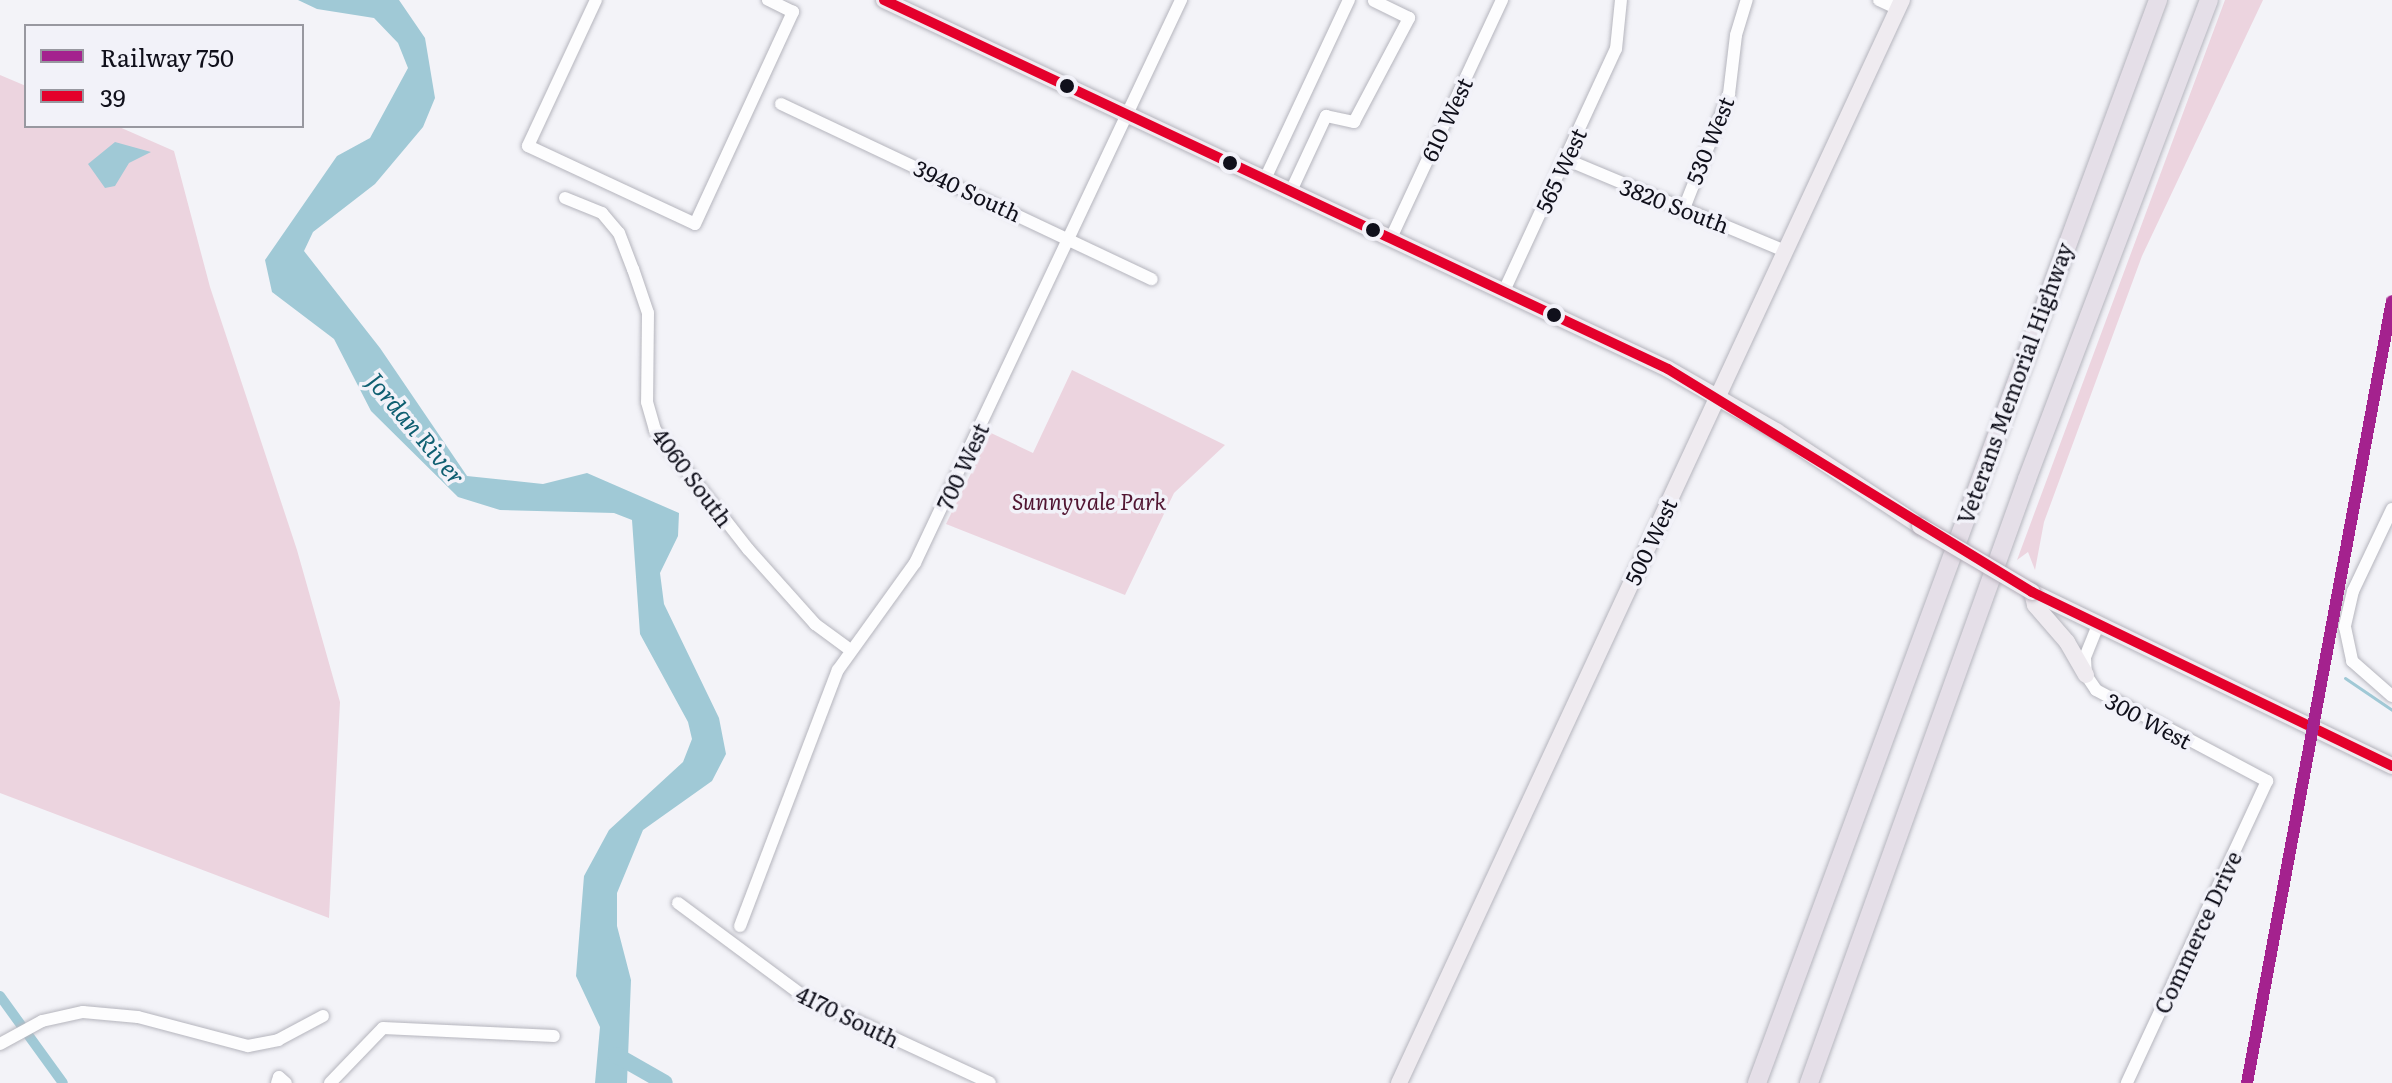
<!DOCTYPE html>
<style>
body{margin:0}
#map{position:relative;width:2392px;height:1083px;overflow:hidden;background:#f3f3f8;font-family:Literata,serif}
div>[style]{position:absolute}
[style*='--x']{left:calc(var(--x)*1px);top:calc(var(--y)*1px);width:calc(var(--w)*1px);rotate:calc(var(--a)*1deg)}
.green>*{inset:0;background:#ecd4df}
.water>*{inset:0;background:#a0c9d6}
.stream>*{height:3px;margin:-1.5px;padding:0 1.5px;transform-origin:1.5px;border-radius:1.5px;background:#a0c9d6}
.canal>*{height:10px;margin:-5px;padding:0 5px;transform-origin:5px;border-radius:5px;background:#a0c9d6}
.river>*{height:16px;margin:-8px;padding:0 8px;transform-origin:8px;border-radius:8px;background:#a0c9d6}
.roads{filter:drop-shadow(0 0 2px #b5b5bd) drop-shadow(0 0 2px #b5b5bd)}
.minor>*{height:12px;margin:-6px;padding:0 6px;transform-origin:6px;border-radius:6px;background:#fdfdfe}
.major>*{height:16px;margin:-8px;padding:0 8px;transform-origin:8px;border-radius:8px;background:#efebf0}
.highway>*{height:18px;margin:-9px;padding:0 9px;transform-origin:9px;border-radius:9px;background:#e5dfe8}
.bridges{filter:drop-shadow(0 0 2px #b3adb7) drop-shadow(0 0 2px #b3adb7)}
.major-bridge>*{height:16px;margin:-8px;padding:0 8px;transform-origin:8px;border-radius:8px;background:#efebf0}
.bus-1>*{height:10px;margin:-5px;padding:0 5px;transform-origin:5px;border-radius:5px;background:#e4002b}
.rail-1>*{height:12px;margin:-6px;padding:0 6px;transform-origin:6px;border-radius:6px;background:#a4228e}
.dots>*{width:22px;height:22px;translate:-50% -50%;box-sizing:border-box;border:4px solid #f2f2f9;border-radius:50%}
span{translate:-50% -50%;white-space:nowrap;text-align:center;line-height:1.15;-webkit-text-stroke:7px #f2f2f9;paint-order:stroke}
.street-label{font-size:22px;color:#10101b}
.park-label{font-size:22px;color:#511532;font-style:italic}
.water-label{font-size:24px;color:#0f5f71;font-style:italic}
.legend{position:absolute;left:24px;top:24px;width:280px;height:104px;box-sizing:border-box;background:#f2f2f9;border:2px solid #9898a0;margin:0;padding:10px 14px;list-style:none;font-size:24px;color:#10101b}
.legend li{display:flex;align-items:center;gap:16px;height:40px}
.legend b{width:40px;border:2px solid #9898a0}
</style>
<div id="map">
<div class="green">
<i style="clip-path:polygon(2225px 0,2263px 0,2142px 256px,2044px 522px,2035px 570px,2028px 552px,2017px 560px)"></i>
<i style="clip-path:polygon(0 75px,26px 86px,26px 126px,117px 126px,174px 151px,210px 287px,297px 550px,340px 702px,329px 918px,0 793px)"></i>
<i style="clip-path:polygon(1072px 370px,1225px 445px,1174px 493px,1125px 595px,946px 524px,991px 433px,1033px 453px)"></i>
</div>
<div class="water">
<i style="clip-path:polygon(298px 0,399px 0,425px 38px,435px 98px,423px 127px,375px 184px,313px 232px,304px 251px,380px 348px,467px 476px,543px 484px,587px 473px,679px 513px,678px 536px,660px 573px,664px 604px,719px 718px,726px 754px,712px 781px,643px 830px,617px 893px,617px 926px,631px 980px,627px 1083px,595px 1083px,600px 1027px,576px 976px,584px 876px,609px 830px,683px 762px,692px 739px,688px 722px,640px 634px,632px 520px,614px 513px,500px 510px,458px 497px,371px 411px,334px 339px,272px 292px,265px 260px,337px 156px,370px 138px,408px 68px,398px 43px,374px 18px,317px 9px)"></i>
<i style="clip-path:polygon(115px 142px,151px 152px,129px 163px,115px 186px,105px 188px,88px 164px)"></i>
</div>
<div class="stream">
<i style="--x:2345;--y:678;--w:57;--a:34.2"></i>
</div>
<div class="canal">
<i style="--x:0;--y:996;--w:107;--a:54.1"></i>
</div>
<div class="river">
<i style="--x:616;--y:1055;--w:56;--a:29.7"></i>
</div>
<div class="roads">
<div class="minor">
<i style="--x:596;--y:0;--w:161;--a:115"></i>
<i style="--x:528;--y:146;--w:184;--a:25"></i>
<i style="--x:695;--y:224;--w:234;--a:-65.2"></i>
<i style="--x:793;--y:12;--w:28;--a:-154"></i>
<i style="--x:1879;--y:0;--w:21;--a:25"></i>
<i style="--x:781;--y:104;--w:410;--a:25.3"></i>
<i style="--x:1565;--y:159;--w:238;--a:22.7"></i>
<i style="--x:1265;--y:179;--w:198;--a:-64.9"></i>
<i style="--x:1291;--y:191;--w:83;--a:-65"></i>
<i style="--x:1326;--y:116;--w:29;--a:12"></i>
<i style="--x:1354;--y:122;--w:118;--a:-62.1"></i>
<i style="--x:1409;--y:18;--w:39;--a:-154"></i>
<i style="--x:565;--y:198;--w:40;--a:22"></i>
<i style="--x:602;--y:213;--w:26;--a:50"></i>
<i style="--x:619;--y:233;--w:39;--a:69"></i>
<i style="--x:633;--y:269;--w:46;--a:71.2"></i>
<i style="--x:648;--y:313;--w:89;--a:90.6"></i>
<i style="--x:647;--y:402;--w:29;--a:74"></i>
<i style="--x:655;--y:430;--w:151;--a:52"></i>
<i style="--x:748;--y:549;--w:101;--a:48.2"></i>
<i style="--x:815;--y:624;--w:42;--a:36.3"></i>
<i style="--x:1683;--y:211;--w:126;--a:-68.5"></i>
<i style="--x:1729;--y:94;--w:59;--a:-83.2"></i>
<i style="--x:1736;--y:35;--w:37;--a:-73"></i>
<i style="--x:1391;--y:238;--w:263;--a:-65"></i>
<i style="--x:1504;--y:291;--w:267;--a:-65.2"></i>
<i style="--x:1616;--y:49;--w:49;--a:-84.2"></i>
<i style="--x:2392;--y:509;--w:91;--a:115.4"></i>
<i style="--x:2353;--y:591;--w:37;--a:103"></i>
<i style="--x:2345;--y:627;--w:35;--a:78"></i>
<i style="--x:2352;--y:661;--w:53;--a:41.2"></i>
<i style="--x:2098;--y:625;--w:35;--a:112"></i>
<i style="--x:2085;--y:658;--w:17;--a:87"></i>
<i style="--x:2086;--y:675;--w:18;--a:56"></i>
<i style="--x:2096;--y:690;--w:194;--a:28"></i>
<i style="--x:2267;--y:781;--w:333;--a:114.9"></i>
<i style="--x:678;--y:903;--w:156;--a:36.6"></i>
<i style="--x:803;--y:996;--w:206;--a:24.9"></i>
<i style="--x:740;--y:926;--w:274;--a:-69.1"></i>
<i style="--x:838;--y:670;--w:132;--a:-54.3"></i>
<i style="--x:915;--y:563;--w:623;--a:-64.71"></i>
<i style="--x:0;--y:1044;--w:48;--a:-28.7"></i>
<i style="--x:42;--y:1021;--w:42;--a:-12.4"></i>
<i style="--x:83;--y:1012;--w:55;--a:5.2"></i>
<i style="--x:138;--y:1017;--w:114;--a:14.8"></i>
<i style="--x:248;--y:1046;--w:31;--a:-11"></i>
<i style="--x:278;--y:1040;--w:51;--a:-28.1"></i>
<i style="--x:277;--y:1083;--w:6;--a:-72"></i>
<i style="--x:279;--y:1077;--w:9;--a:41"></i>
<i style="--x:330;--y:1083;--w:76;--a:-46.1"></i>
<i style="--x:383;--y:1028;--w:171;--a:2.7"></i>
</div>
<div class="major">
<i style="--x:884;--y:0;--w:866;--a:25.2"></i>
<i style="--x:1668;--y:369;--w:125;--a:29.9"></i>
<i style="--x:1776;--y:431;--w:173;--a:33.4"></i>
<i style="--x:2032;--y:592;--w:400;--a:25.8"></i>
<i style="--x:2032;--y:592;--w:13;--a:77"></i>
<i style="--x:2035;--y:605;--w:49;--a:49.1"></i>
<i style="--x:2067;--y:642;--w:38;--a:60"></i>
<i style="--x:1399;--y:1083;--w:1194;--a:-65.09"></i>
</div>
<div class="highway">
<i style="--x:1757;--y:1083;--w:1155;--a:-69.68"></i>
<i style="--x:1809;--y:1083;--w:642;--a:-70.15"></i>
<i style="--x:2027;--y:479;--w:512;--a:-69.2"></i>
</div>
</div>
<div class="bridges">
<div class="major-bridge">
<i style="--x:1920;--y:526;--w:130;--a:30.5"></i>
</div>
</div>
<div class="bus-1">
<i style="--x:884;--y:0;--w:866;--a:25.2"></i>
<i style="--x:1668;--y:369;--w:427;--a:31.5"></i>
<i style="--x:2032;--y:592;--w:400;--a:25.8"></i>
</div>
<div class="rail-1">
<i style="--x:2247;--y:1083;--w:795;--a:-79.5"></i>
</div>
<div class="dots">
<i style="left:1067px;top:86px;background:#10101b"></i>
<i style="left:1230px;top:163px;background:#10101b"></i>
<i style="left:1373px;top:230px;background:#10101b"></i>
<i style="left:1554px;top:315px;background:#10101b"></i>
</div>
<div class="street-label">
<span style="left:1446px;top:119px;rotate:-65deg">610 West</span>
<span style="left:1709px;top:140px;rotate:-68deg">530 West</span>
<span style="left:1560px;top:170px;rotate:-65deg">565 West</span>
<span style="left:968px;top:190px;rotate:25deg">3940 South</span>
<span style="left:1675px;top:205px;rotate:21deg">3820 South</span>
<span style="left:2014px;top:383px;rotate:-70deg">Veterans Memorial Highway</span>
<span style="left:962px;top:466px;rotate:-65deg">700 West</span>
<span style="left:693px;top:477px;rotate:53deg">4060 South</span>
<span style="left:1650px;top:541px;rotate:-65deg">500 West</span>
<span style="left:2149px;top:720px;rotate:28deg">300 West</span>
<span style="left:2197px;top:932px;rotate:-65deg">Commerce Drive</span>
<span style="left:848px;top:1016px;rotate:26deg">4170 South</span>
</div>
<div class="park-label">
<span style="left:1089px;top:501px">Sunnyvale Park</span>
</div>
<div class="water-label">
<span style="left:417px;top:428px;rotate:50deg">Jordan River</span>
</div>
<ul class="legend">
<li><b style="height:10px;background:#a4228e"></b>Railway 750</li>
<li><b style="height:10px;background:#e4002b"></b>39</li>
</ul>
</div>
